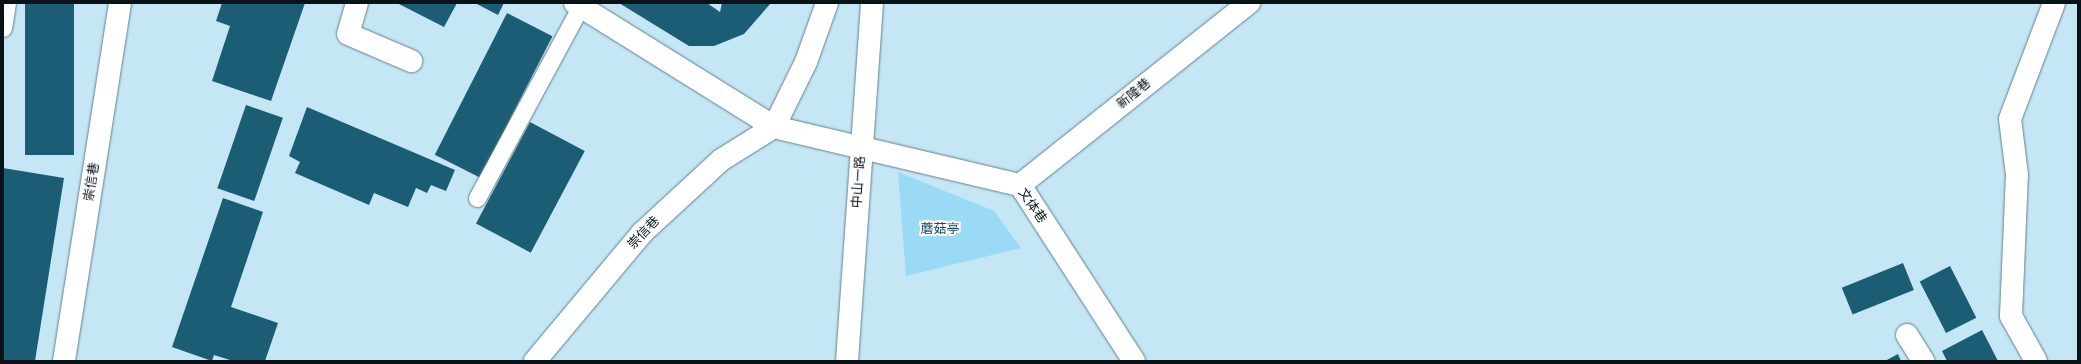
<!DOCTYPE html>
<meta charset="utf-8">
<style>
body{margin:0}
#map{position:relative;width:2081px;height:364px;overflow:hidden;background:#c5e6f4;font-family:"PT Sans","Noto Sans SC",sans-serif}
div>[style]{position:absolute}
[style*='--x']{left:calc(var(--x)*1px);top:calc(var(--y)*1px);width:calc(var(--w)*1px);rotate:calc(var(--a)*1deg)}
.green>*{inset:0;background:#9adaf4}
.building>*{inset:0;background:#1b5d74;transform-origin:0 0}
.roads{filter:drop-shadow(0 0 1px #63818e) drop-shadow(0 0 1px #63818e)}
.service>*{height:17px;margin:-8.5px;padding:0 8.5px;transform-origin:8.5px;border-radius:8.5px;background:#fff}
.minor>*{height:22px;margin:-11px;padding:0 11px;transform-origin:11px;border-radius:11px;background:#fff}
.secondary>*{height:22px;margin:-11px;padding:0 11px;transform-origin:11px;border-radius:11px;background:#fff}
span{translate:-50% -50%;white-space:nowrap;text-align:center;line-height:1.15;-webkit-text-stroke:4px #fff;paint-order:stroke}
.street-label{font-size:13px;color:#081318}
.park-label{font-size:13px;color:#1c4e61}
.frame{position:absolute;inset:0;border:4px solid #081318;pointer-events:none}
</style>
<div id="map">
<div class="green">
<i style="clip-path:polygon(898px 172px,994px 211px,1021px 248px,906px 276px)"></i>
</div>
<div class="building">
<i style="left:25px;top:3px;width:49px;height:152px"></i>
<i style="clip-path:polygon(222px 3px,305px 3px,271px 101px,212px 81px,230px 26px,216px 21px)"></i>
<i style="clip-path:polygon(397px 3px,457px 3px,444px 27px)"></i>
<i style="clip-path:polygon(475px 3px,504px 3px,498px 15px)"></i>
<i style="clip-path:polygon(619px 3px,707px 3px,720px 12px,722px 3px,771px 3px,744px 34px,714px 46px,689px 46px)"></i>
<i style="left:507px;top:13px;width:51px;height:159px;rotate:27deg"></i>
<i style="left:246px;top:105px;width:39px;height:88px;rotate:19deg"></i>
<i style="clip-path:polygon(307px 107px,455px 170px,446px 191px,431px 185px,427px 193px,416px 188px,408px 207px,374px 193px,369px 205px,295px 173px,300px 162px,289px 156px)"></i>
<i style="left:530px;top:122px;width:62px;height:115px;rotate:28deg"></i>
<i style="clip-path:polygon(3px 168px,64px 178px,35px 361px,3px 361px)"></i>
<i style="clip-path:polygon(223px 198px,263px 212px,231px 307px,278px 323px,265px 361px,233px 361px,214px 355px,212px 361px,172px 347px)"></i>
<i style="left:1903px;top:263px;width:29px;height:66px;rotate:68deg"></i>
<i style="left:1950px;top:266px;width:58px;height:34px;rotate:63deg"></i>
<i style="clip-path:polygon(1982px 330px,1998px 361px,1947px 361px,1942px 351px)"></i>
<i style="clip-path:polygon(1898px 354px,1901px 361px,1885px 361px)"></i>
</div>
<div class="roads">
<div class="service">
<i style="--x:3;--y:28;--w:25;--a:-81"></i>
<i style="--x:477;--y:198;--w:218;--a:-61.6"></i>
</div>
<div class="minor">
<i style="--x:357;--y:3;--w:32;--a:106"></i>
<i style="--x:348;--y:34;--w:69;--a:23.2"></i>
<i style="--x:575;--y:3;--w:234;--a:31.9"></i>
<i style="--x:774;--y:127;--w:253;--a:13.3"></i>
<i style="--x:1020;--y:185;--w:210;--a:57.1"></i>
<i style="--x:1020;--y:185;--w:293;--a:-38.5"></i>
<i style="--x:1907;--y:335;--w:31;--a:58"></i>
<i style="--x:64;--y:361;--w:362;--a:-81.1"></i>
<i style="--x:535;--y:361;--w:167;--a:-50.1"></i>
<i style="--x:642;--y:233;--w:108;--a:-42.7"></i>
<i style="--x:721;--y:160;--w:62;--a:-31.9"></i>
<i style="--x:774;--y:127;--w:72;--a:-63.8"></i>
<i style="--x:806;--y:62;--w:63;--a:-70.4"></i>
<i style="--x:2036;--y:361;--w:51;--a:-119.1"></i>
<i style="--x:2011;--y:316;--w:141;--a:-87.6"></i>
<i style="--x:2017;--y:175;--w:56;--a:-97.1"></i>
<i style="--x:2010;--y:119;--w:124;--a:-69.2"></i>
</div>
<div class="secondary">
<i style="--x:847;--y:361;--w:359;--a:-86"></i>
</div>
</div>
<div class="street-label">
<span style="left:1134px;top:94px;rotate:-39deg">新隆巷</span>
<span style="left:92px;top:182px;rotate:-81deg">崇信巷</span>
<span style="left:859px;top:182px;rotate:-86deg">中山一路</span>
<span style="left:1032px;top:206px;rotate:55deg">文体巷</span>
<span style="left:644px;top:233px;rotate:-46deg">崇信巷</span>
</div>
<div class="park-label">
<span style="left:940px;top:229px">蘑菇亭</span>
</div>
<div class="frame"></div>
</div>
